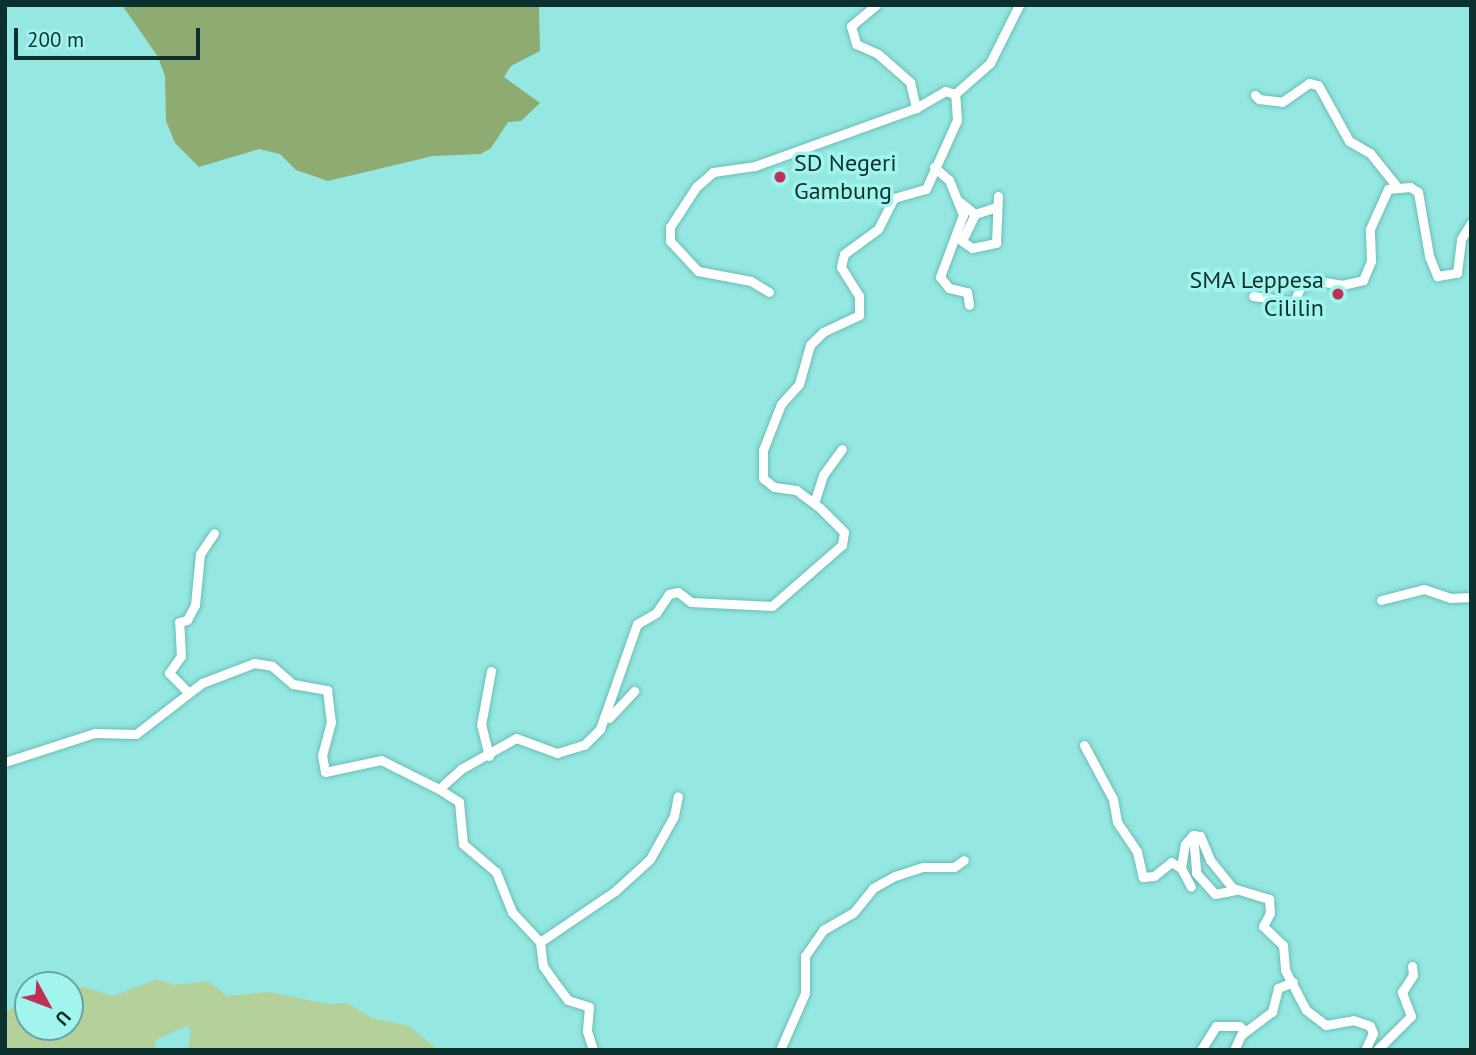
<!DOCTYPE html>
<style>
body{margin:0}
#map{position:relative;width:1476px;height:1055px;overflow:hidden;background:#95e8e2;font-family:"PT Sans",sans-serif}
div>[style]{position:absolute}
[style*='--x']{left:calc(var(--x)*1px);top:calc(var(--y)*1px);width:calc(var(--w)*1px);rotate:calc(var(--a)*1deg)}
.green>*{inset:0;background:#b4d09b}
.forest>*{inset:0;background:#8eab71}
.roads{filter:drop-shadow(0 0 2px #6bbdb8) drop-shadow(0 0 2px #6bbdb8)}
.minor>*{height:9px;margin:-4.5px;padding:0 4.5px;transform-origin:4.5px;border-radius:4.5px;background:#fff}
.dots>*{width:19px;height:19px;translate:-50% -50%;box-sizing:border-box;border:4px solid #a2f5ef;border-radius:50%}
span{translate:-50% -50%;white-space:nowrap;text-align:center;line-height:1.15;-webkit-text-stroke:7px #a2f5ef;paint-order:stroke}
.poi-label{font-size:24px;color:#0c302e}
.left{translate:0 -50%;text-align:left}
.right{translate:-100% -50%;text-align:right}
.frame{position:absolute;inset:0;border:7px solid #0c302e;pointer-events:none}
.north{position:absolute;left:14px;top:971px;width:70px;height:70px;box-sizing:border-box;background:#a2f5ef;border:2px solid #66a6a2;border-radius:50%;rotate:131deg;font-size:19px;font-weight:700;line-height:28px;text-align:center;color:#0c302e}
.north::after{content:'';display:block;margin:auto;width:24px;height:32px;background:#bf2f56;clip-path:polygon(50% 0,100% 100%,50% 72%,0 100%)}
.scale{position:absolute;left:14px;top:28px;width:186px;height:32px;box-sizing:border-box;border:4px solid #0c302e;border-top:0;padding-left:9px;font-size:21px;line-height:24px;white-space:nowrap;color:#0c302e;-webkit-text-stroke:5px #a2f5ef;paint-order:stroke}
</style>
<div id="map">
<div class="green">
<i style="clip-path:polygon(157px 979px,174px 985px,208px 981px,227px 996px,269px 992px,328px 1004px,347px 1003px,372px 1018px,409px 1026px,438px 1050px,188px 1050px,191px 1030px,187px 1026px,156px 1040px,154px 1050px,5px 1050px,5px 1011px,28px 1002px,28px 1027px,70px 1027px,70px 988px,83px 987px,114px 996px)"></i>
</div>
<div class="forest">
<i style="clip-path:polygon(122px 5px,539px 5px,540px 51px,511px 66px,504px 77px,540px 103px,521px 121px,508px 122px,491px 148px,481px 154px,433px 156px,328px 181px,296px 170px,280px 154px,259px 149px,199px 167px,175px 143px,166px 121px,165px 76px,158px 57px)"></i>
</div>
<div class="roads">
<div class="minor">
<i style="--x:876;--y:5;--w:33;--a:140"></i>
<i style="--x:851;--y:26;--w:19;--a:74"></i>
<i style="--x:856;--y:44;--w:24;--a:24"></i>
<i style="--x:878;--y:54;--w:43;--a:41.2"></i>
<i style="--x:910;--y:82;--w:27;--a:77"></i>
<i style="--x:916;--y:108;--w:34;--a:-30"></i>
<i style="--x:945;--y:91;--w:10;--a:17"></i>
<i style="--x:955;--y:94;--w:47;--a:-41.5"></i>
<i style="--x:990;--y:63;--w:65;--a:-63.4"></i>
<i style="--x:1255;--y:95;--w:6;--a:45"></i>
<i style="--x:1259;--y:99;--w:23;--a:7"></i>
<i style="--x:1282;--y:102;--w:33;--a:-35"></i>
<i style="--x:1309;--y:83;--w:9;--a:13"></i>
<i style="--x:1318;--y:85;--w:64;--a:61"></i>
<i style="--x:1349;--y:141;--w:24;--a:30"></i>
<i style="--x:1370;--y:153;--w:45;--a:51.3"></i>
<i style="--x:934;--y:167;--w:20;--a:41"></i>
<i style="--x:949;--y:180;--w:38;--a:68"></i>
<i style="--x:963;--y:215;--w:66;--a:110.4"></i>
<i style="--x:940;--y:277;--w:14;--a:51"></i>
<i style="--x:949;--y:288;--w:18;--a:13"></i>
<i style="--x:967;--y:292;--w:13;--a:81"></i>
<i style="--x:960;--y:202;--w:19;--a:39"></i>
<i style="--x:975;--y:214;--w:30;--a:116"></i>
<i style="--x:962;--y:241;--w:12;--a:35"></i>
<i style="--x:972;--y:248;--w:25;--a:-12"></i>
<i style="--x:996;--y:243;--w:47;--a:-87.6"></i>
<i style="--x:975;--y:214;--w:23;--a:-18"></i>
<i style="--x:769;--y:292;--w:21;--a:-149"></i>
<i style="--x:751;--y:281;--w:54;--a:-169.3"></i>
<i style="--x:698;--y:271;--w:41;--a:-133"></i>
<i style="--x:670;--y:241;--w:14;--a:-90"></i>
<i style="--x:670;--y:227;--w:48;--a:-57"></i>
<i style="--x:696;--y:187;--w:23;--a:-41"></i>
<i style="--x:713;--y:172;--w:42;--a:-8.1"></i>
<i style="--x:755;--y:166;--w:171;--a:-19.8"></i>
<i style="--x:1253;--y:296;--w:41;--a:8.3"></i>
<i style="--x:1294;--y:302;--w:15;--a:-67"></i>
<i style="--x:1300;--y:288;--w:14;--a:-34"></i>
<i style="--x:1312;--y:280;--w:30;--a:9"></i>
<i style="--x:1342;--y:285;--w:22;--a:-13"></i>
<i style="--x:1363;--y:280;--w:21;--a:-67"></i>
<i style="--x:1371;--y:261;--w:32;--a:-92"></i>
<i style="--x:1370;--y:229;--w:44;--a:-65.8"></i>
<i style="--x:1388;--y:189;--w:22;--a:-5"></i>
<i style="--x:1410;--y:187;--w:9;--a:32"></i>
<i style="--x:1418;--y:192;--w:65;--a:80.2"></i>
<i style="--x:1429;--y:256;--w:22;--a:68"></i>
<i style="--x:1437;--y:276;--w:20;--a:-9"></i>
<i style="--x:1457;--y:273;--w:34;--a:-83"></i>
<i style="--x:1461;--y:239;--w:19;--a:-58"></i>
<i style="--x:814;--y:503;--w:29;--a:-72"></i>
<i style="--x:823;--y:475;--w:32;--a:-54"></i>
<i style="--x:1381;--y:600;--w:44;--a:-14.3"></i>
<i style="--x:1424;--y:589;--w:28;--a:19"></i>
<i style="--x:1450;--y:598;--w:21;--a:-3"></i>
<i style="--x:188;--y:692;--w:27;--a:-135"></i>
<i style="--x:169;--y:673;--w:21;--a:-55"></i>
<i style="--x:181;--y:656;--w:34;--a:-93"></i>
<i style="--x:179;--y:622;--w:8;--a:-14"></i>
<i style="--x:187;--y:620;--w:17;--a:-62"></i>
<i style="--x:195;--y:605;--w:51;--a:-84.4"></i>
<i style="--x:200;--y:554;--w:25;--a:-56"></i>
<i style="--x:609;--y:718;--w:37;--a:-47"></i>
<i style="--x:1084;--y:745;--w:61;--a:61.8"></i>
<i style="--x:1113;--y:799;--w:23;--a:80"></i>
<i style="--x:1117;--y:822;--w:36;--a:56"></i>
<i style="--x:1137;--y:852;--w:26;--a:77"></i>
<i style="--x:1143;--y:877;--w:11;--a:-5"></i>
<i style="--x:1154;--y:876;--w:22;--a:-39"></i>
<i style="--x:1171;--y:862;--w:12;--a:31"></i>
<i style="--x:1181;--y:868;--w:24;--a:-81"></i>
<i style="--x:1185;--y:844;--w:12;--a:-48"></i>
<i style="--x:1193;--y:835;--w:7;--a:8"></i>
<i style="--x:1200;--y:836;--w:26;--a:67"></i>
<i style="--x:1210;--y:860;--w:36;--a:51"></i>
<i style="--x:1233;--y:888;--w:38;--a:17"></i>
<i style="--x:1269;--y:899;--w:14;--a:86"></i>
<i style="--x:1270;--y:913;--w:15;--a:118"></i>
<i style="--x:1263;--y:926;--w:28;--a:44"></i>
<i style="--x:1283;--y:945;--w:25;--a:85"></i>
<i style="--x:1285;--y:970;--w:45;--a:62.3"></i>
<i style="--x:1306;--y:1010;--w:25;--a:37"></i>
<i style="--x:1326;--y:1025;--w:27;--a:-10"></i>
<i style="--x:1353;--y:1020;--w:18;--a:19"></i>
<i style="--x:1370;--y:1026;--w:8;--a:67"></i>
<i style="--x:1373;--y:1033;--w:19;--a:115"></i>
<i style="--x:489;--y:756;--w:32;--a:-104"></i>
<i style="--x:481;--y:725;--w:55;--a:-79.5"></i>
<i style="--x:5;--y:762;--w:95;--a:-17.9"></i>
<i style="--x:95;--y:733;--w:41;--a:1.4"></i>
<i style="--x:136;--y:734;--w:83;--a:-37.7"></i>
<i style="--x:202;--y:683;--w:56;--a:-21"></i>
<i style="--x:254;--y:663;--w:18;--a:9"></i>
<i style="--x:272;--y:666;--w:28;--a:41"></i>
<i style="--x:293;--y:684;--w:35;--a:10"></i>
<i style="--x:327;--y:690;--w:32;--a:83"></i>
<i style="--x:331;--y:722;--w:34;--a:105"></i>
<i style="--x:322;--y:755;--w:17;--a:80"></i>
<i style="--x:325;--y:772;--w:57;--a:-12.1"></i>
<i style="--x:381;--y:760;--w:65;--a:26.6"></i>
<i style="--x:439;--y:789;--w:30;--a:-42"></i>
<i style="--x:461;--y:769;--w:63;--a:-29.4"></i>
<i style="--x:516;--y:738;--w:44;--a:20.1"></i>
<i style="--x:557;--y:753;--w:28;--a:-17"></i>
<i style="--x:584;--y:745;--w:23;--a:-45"></i>
<i style="--x:600;--y:729;--w:111;--a:-70.6"></i>
<i style="--x:637;--y:624;--w:22;--a:-30"></i>
<i style="--x:656;--y:613;--w:23;--a:-56"></i>
<i style="--x:669;--y:594;--w:9;--a:-13"></i>
<i style="--x:678;--y:592;--w:16;--a:38"></i>
<i style="--x:691;--y:602;--w:81;--a:2.8"></i>
<i style="--x:772;--y:606;--w:93;--a:-41.1"></i>
<i style="--x:842;--y:545;--w:13;--a:-81"></i>
<i style="--x:844;--y:532;--w:34;--a:-135"></i>
<i style="--x:820;--y:508;--w:30;--a:-143"></i>
<i style="--x:796;--y:490;--w:22;--a:-172"></i>
<i style="--x:774;--y:487;--w:14;--a:-141"></i>
<i style="--x:763;--y:478;--w:28;--a:-90"></i>
<i style="--x:763;--y:450;--w:49;--a:-68.6"></i>
<i style="--x:781;--y:404;--w:27;--a:-48"></i>
<i style="--x:799;--y:384;--w:41;--a:-74.2"></i>
<i style="--x:810;--y:345;--w:18;--a:-45"></i>
<i style="--x:823;--y:332;--w:40;--a:-25"></i>
<i style="--x:859;--y:315;--w:19;--a:-90"></i>
<i style="--x:859;--y:296;--w:34;--a:-122"></i>
<i style="--x:841;--y:267;--w:13;--a:-77"></i>
<i style="--x:844;--y:254;--w:42;--a:-36.3"></i>
<i style="--x:878;--y:229;--w:35;--a:-63"></i>
<i style="--x:894;--y:198;--w:33;--a:-16"></i>
<i style="--x:926;--y:189;--w:76;--a:-65.8"></i>
<i style="--x:957;--y:120;--w:26;--a:-94"></i>
<i style="--x:439;--y:789;--w:24;--a:33"></i>
<i style="--x:459;--y:802;--w:42;--a:84.6"></i>
<i style="--x:463;--y:844;--w:43;--a:40.3"></i>
<i style="--x:496;--y:872;--w:43;--a:68.2"></i>
<i style="--x:512;--y:912;--w:41;--a:47"></i>
<i style="--x:540;--y:942;--w:24;--a:83"></i>
<i style="--x:543;--y:966;--w:16;--a:55"></i>
<i style="--x:552;--y:979;--w:26;--a:53"></i>
<i style="--x:568;--y:1000;--w:22;--a:18"></i>
<i style="--x:589;--y:1007;--w:24;--a:95"></i>
<i style="--x:587;--y:1031;--w:20;--a:72"></i>
<i style="--x:1193;--y:835;--w:38;--a:85"></i>
<i style="--x:1196;--y:873;--w:28;--a:48"></i>
<i style="--x:1215;--y:894;--w:21;--a:-11"></i>
<i style="--x:1181;--y:868;--w:21;--a:62"></i>
<i style="--x:540;--y:942;--w:91;--a:-34.2"></i>
<i style="--x:615;--y:891;--w:47;--a:-42.4"></i>
<i style="--x:650;--y:859;--w:49;--a:-60.8"></i>
<i style="--x:674;--y:816;--w:20;--a:-79"></i>
<i style="--x:780;--y:1050;--w:62;--a:-66.3"></i>
<i style="--x:805;--y:993;--w:37;--a:-90"></i>
<i style="--x:805;--y:956;--w:32;--a:-55"></i>
<i style="--x:823;--y:930;--w:34;--a:-30"></i>
<i style="--x:853;--y:913;--w:32;--a:-51"></i>
<i style="--x:873;--y:888;--w:25;--a:-29"></i>
<i style="--x:895;--y:876;--w:29;--a:-18"></i>
<i style="--x:923;--y:867;--w:31;--a:0"></i>
<i style="--x:954;--y:867;--w:12;--a:-35"></i>
<i style="--x:1201;--y:1050;--w:28;--a:-58"></i>
<i style="--x:1216;--y:1026;--w:23;--a:0"></i>
<i style="--x:1239;--y:1026;--w:8;--a:40"></i>
<i style="--x:1234;--y:1050;--w:17;--a:-65"></i>
<i style="--x:1241;--y:1035;--w:39;--a:-37"></i>
<i style="--x:1272;--y:1012;--w:25;--a:-76"></i>
<i style="--x:1278;--y:988;--w:16;--a:-22"></i>
<i style="--x:1377;--y:1050;--w:48;--a:-45"></i>
<i style="--x:1411;--y:1016;--w:26;--a:-111"></i>
<i style="--x:1402;--y:992;--w:20;--a:-57"></i>
<i style="--x:1413;--y:975;--w:9;--a:-96"></i>
</div>
</div>
<div class="dots">
<i style="left:780px;top:177px;background:#bf2f56"></i>
<i style="left:1338px;top:294px;background:#bf2f56"></i>
</div>
<div class="poi-label">
<span class="left" style="left:794px;top:177px">SD Negeri<br>Gambung</span>
<span class="right" style="left:1324px;top:294px">SMA Leppesa<br>Cililin</span>
</div>
<div class="frame"></div>
<div class="north">U</div>
<div class="scale">200 m</div>
</div>
